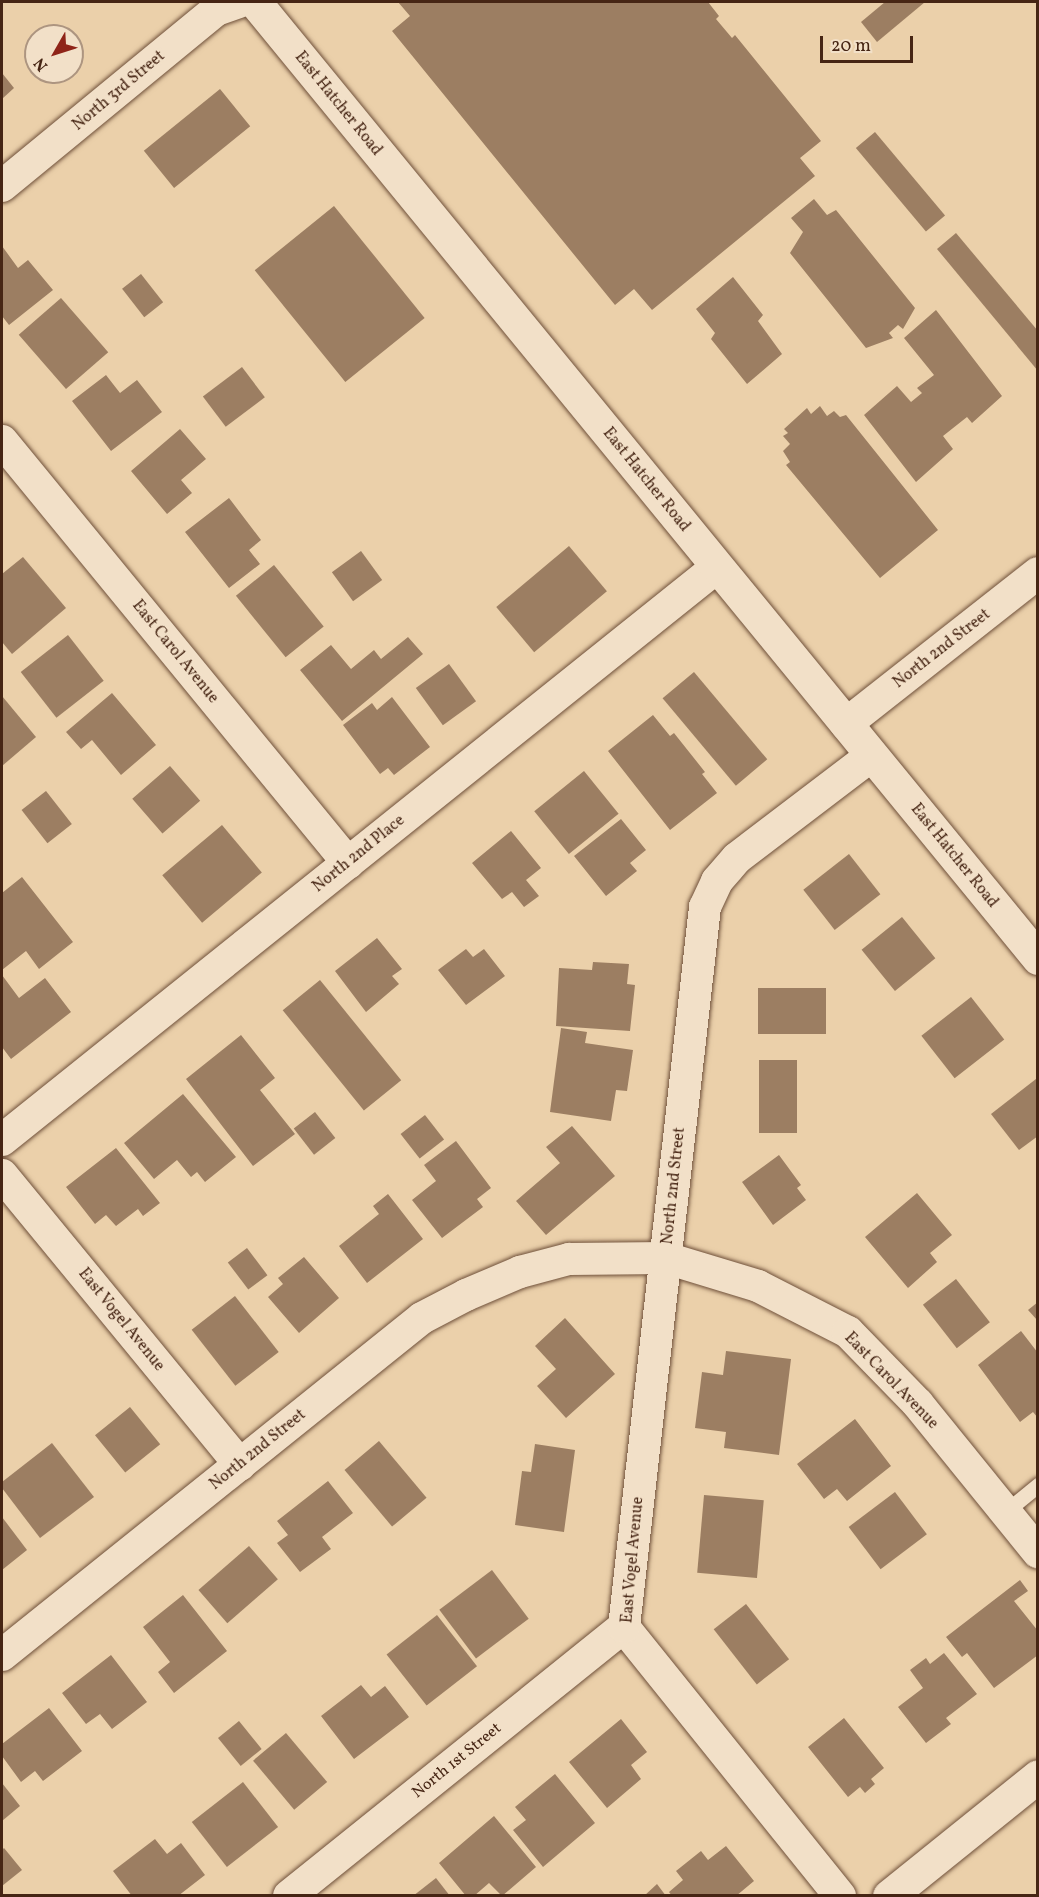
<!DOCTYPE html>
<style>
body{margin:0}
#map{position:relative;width:1039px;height:1897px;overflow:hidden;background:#ebd0aa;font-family:Vollkorn,serif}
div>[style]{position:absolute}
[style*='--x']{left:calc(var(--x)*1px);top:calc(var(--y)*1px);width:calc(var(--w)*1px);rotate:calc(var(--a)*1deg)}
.building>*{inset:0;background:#9c7e62;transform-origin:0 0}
.roads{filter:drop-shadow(0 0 2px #6f503a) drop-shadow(0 0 2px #6f503a)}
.lane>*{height:15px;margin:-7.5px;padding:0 7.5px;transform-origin:7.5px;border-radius:7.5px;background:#f2e0c8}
.street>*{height:32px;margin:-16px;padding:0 16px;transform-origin:16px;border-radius:16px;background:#f2e0c8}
.secondary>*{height:33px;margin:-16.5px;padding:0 16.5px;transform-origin:16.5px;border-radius:16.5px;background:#f2e0c8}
span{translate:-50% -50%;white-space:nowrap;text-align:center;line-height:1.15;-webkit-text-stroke:4.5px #f2e0c8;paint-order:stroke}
.street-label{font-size:16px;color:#462514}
.frame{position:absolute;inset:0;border:3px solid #462514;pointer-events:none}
.north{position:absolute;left:24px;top:24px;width:60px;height:60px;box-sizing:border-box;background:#f2e0c8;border:2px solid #ad9580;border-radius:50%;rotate:231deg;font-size:16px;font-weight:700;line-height:24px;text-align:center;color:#462514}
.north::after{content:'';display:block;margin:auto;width:21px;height:27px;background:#8f2418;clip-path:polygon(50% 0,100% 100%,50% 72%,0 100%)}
.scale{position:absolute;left:820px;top:36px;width:93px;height:27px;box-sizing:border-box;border:3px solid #462514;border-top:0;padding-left:8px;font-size:18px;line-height:21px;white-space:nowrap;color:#462514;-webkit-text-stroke:4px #f2e0c8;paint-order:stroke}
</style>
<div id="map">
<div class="building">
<i style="clip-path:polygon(398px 2px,708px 2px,719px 16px,716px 19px,732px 38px,735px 35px,821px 141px,800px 158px,815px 176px,652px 310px,634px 289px,615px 305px,392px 31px,410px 16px)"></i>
<i style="clip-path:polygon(885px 2px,925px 2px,877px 42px,861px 22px)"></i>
<i style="clip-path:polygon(2px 73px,14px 88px,2px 99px)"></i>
<i style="left:220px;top:89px;width:48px;height:98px;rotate:51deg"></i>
<i style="left:875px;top:132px;width:109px;height:25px;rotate:50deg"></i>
<i style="clip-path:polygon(814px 199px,827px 215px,836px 210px,915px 308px,903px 329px,898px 325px,889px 333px,893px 338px,866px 348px,790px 253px,803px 232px,791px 218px)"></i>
<i style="left:334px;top:206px;width:144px;height:102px;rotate:51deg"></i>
<i style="clip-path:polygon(956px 233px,1038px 331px,1038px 371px,937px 249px)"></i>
<i style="clip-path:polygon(2px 246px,18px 268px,28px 260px,53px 290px,9px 325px,2px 316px)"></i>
<i style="left:141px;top:274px;width:36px;height:24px;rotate:52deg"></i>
<i style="clip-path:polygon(733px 277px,763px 315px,758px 321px,782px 354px,747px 384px,711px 339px,715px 333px,696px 309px)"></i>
<i style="left:61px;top:298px;width:72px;height:56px;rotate:49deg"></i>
<i style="clip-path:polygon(936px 310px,1002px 396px,972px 423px,967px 417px,943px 436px,953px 449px,916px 482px,864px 415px,897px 386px,911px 402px,922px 393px,917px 388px,934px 375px,904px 338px)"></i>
<i style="left:242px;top:367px;width:38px;height:49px;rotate:53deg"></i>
<i style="clip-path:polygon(106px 375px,120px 393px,137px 380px,162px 412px,111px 451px,72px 401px)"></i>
<i style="clip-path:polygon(820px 406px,827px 416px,834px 411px,840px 417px,846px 415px,938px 530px,880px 578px,786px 465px,790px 462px,783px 451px,790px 444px,783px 436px,788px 433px,784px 429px,807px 408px,811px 414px)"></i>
<i style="clip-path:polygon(180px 429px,206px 459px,181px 480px,192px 493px,167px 514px,131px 471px)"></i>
<i style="clip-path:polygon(229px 498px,261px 540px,249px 550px,260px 564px,229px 588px,185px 532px)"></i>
<i style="left:569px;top:546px;width:59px;height:95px;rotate:50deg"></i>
<i style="left:361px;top:551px;width:36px;height:36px;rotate:54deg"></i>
<i style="clip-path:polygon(23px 557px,66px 608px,12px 654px,2px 642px,2px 574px)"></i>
<i style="left:274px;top:565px;width:79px;height:49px;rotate:51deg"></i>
<i style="left:68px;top:635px;width:58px;height:60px;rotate:52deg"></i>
<i style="clip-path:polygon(408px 637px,423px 654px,342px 721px,300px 670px,331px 645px,351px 669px,374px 650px,381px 659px)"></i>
<i style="left:449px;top:664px;width:46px;height:41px;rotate:54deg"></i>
<i style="left:694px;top:672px;width:114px;height:41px;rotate:50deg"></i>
<i style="clip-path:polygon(112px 693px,156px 745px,121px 775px,92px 740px,81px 749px,66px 732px)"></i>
<i style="clip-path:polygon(2px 696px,36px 737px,2px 766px)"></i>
<i style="clip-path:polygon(392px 697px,430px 747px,394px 775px,388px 768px,380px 774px,343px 725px,372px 703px,377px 710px)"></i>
<i style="clip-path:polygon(653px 715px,670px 736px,674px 733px,705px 772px,702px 774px,717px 793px,670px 830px,608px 751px)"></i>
<i style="left:170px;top:766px;width:46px;height:50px;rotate:49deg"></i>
<i style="left:584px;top:771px;width:55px;height:64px;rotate:51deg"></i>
<i style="left:46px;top:791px;width:42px;height:31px;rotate:52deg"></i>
<i style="clip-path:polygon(621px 819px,646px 850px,630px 863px,637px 871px,606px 896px,574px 856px)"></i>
<i style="left:222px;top:825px;width:62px;height:78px;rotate:50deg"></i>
<i style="clip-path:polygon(511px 831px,541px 868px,526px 880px,539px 896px,524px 907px,512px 892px,502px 899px,472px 863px)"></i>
<i style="left:849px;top:854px;width:51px;height:58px;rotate:52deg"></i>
<i style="clip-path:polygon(22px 877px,73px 942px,39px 969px,26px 951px,2px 970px,2px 893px)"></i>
<i style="left:902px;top:917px;width:53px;height:52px;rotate:51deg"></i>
<i style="clip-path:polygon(377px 938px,402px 969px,392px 976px,399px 984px,366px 1012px,335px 971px)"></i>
<i style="clip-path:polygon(466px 949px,473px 957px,484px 949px,505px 976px,466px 1005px,438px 970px)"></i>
<i style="clip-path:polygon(593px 962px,629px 964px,627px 984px,635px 985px,630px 1031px,556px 1026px,559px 968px,592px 970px)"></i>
<i style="clip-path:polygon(2px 975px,19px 998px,45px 978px,71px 1012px,11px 1059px,2px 1047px)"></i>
<i style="left:320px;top:980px;width:129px;height:48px;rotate:51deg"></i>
<i style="left:758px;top:988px;width:68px;height:46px"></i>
<i style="left:971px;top:997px;width:54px;height:63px;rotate:52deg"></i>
<i style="clip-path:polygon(561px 1028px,587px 1032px,585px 1043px,633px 1050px,627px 1091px,616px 1090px,611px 1121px,550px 1112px)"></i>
<i style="clip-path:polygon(241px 1035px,275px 1078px,260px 1090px,295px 1134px,253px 1166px,186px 1079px)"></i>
<i style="left:759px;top:1060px;width:38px;height:73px"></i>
<i style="clip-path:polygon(1036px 1079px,1038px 1136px,1019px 1150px,991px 1114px)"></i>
<i style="clip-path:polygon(183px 1094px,236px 1157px,205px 1182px,197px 1172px,191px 1177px,177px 1160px,154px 1179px,124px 1143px)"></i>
<i style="left:315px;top:1112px;width:33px;height:27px;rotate:52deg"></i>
<i style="left:425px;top:1115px;width:31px;height:31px;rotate:52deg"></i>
<i style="clip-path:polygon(572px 1126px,615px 1176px,546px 1235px,516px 1201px,560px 1163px,546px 1147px)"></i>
<i style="clip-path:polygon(456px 1141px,491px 1188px,477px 1199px,483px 1207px,442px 1238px,412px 1200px,436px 1181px,424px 1165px)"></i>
<i style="clip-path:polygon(116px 1148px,160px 1203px,143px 1216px,138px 1209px,116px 1226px,106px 1215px,95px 1224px,66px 1187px)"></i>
<i style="clip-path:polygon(779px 1155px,801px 1185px,797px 1188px,806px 1200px,773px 1225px,742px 1182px)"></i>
<i style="clip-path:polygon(917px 1193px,952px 1235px,930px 1253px,937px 1262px,908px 1288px,865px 1237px)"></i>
<i style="clip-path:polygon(388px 1194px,423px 1239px,367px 1283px,339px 1246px,379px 1214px,373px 1206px)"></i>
<i style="left:247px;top:1248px;width:34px;height:24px;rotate:53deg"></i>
<i style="clip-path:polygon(304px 1257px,339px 1298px,299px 1333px,268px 1297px,283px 1284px,278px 1278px)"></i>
<i style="left:956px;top:1279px;width:55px;height:42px;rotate:52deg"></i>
<i style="left:235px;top:1296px;width:71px;height:55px;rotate:52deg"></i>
<i style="clip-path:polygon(1038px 1302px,1038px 1321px,1028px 1310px)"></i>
<i style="clip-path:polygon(565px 1318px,615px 1374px,566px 1418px,537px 1386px,556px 1369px,535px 1346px)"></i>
<i style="clip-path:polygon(1021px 1331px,1038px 1353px,1038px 1418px,1033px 1412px,1020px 1422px,978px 1365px)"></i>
<i style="clip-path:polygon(726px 1351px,791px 1359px,779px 1455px,724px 1448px,726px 1432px,695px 1428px,702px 1372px,723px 1375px)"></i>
<i style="left:130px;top:1407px;width:48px;height:45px;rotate:51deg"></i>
<i style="clip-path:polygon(855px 1419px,891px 1466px,847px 1501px,837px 1489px,824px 1499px,797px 1464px)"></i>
<i style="left:379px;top:1441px;width:74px;height:45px;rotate:50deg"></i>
<i style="clip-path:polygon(52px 1443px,94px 1497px,40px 1538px,2px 1488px,2px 1482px)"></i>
<i style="clip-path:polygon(535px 1444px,575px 1450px,564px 1532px,515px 1525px,522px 1471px,531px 1472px)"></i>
<i style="clip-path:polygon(328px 1481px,353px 1513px,322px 1537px,331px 1549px,300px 1572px,277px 1543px,288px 1535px,277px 1521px)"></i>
<i style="left:895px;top:1492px;width:53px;height:58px;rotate:53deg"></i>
<i style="left:704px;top:1495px;width:60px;height:78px;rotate:5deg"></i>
<i style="clip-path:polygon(2px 1517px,27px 1550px,2px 1570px)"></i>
<i style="left:249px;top:1546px;width:44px;height:67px;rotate:49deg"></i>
<i style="left:492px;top:1570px;width:61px;height:66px;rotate:53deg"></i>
<i style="clip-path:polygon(1020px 1580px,1028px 1591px,1014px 1601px,1038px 1631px,1038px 1655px,994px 1688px,967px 1653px,962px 1657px,946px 1637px)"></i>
<i style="clip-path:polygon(183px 1595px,227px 1651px,174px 1693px,158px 1672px,170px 1662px,143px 1627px)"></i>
<i style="left:746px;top:1604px;width:70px;height:41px;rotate:52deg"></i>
<i style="left:437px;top:1615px;width:65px;height:64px;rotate:52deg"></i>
<i style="clip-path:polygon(944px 1653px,977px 1694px,946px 1718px,951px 1724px,926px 1743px,898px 1707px,923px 1688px,910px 1670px,926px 1658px,930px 1664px)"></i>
<i style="clip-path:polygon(111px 1655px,147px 1702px,112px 1729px,100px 1714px,86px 1724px,62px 1693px)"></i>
<i style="clip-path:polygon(361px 1685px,371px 1697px,385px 1686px,409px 1717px,354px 1759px,321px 1716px)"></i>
<i style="clip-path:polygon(49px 1708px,82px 1751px,43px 1781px,35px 1771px,21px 1782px,2px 1756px,2px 1744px)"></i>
<i style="clip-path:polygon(844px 1718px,884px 1768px,871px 1779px,875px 1784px,865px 1793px,860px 1787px,848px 1797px,808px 1747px)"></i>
<i style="clip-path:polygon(621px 1719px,647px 1752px,631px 1765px,641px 1779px,607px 1808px,569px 1762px)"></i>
<i style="left:239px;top:1721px;width:36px;height:27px;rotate:51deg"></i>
<i style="left:286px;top:1733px;width:64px;height:43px;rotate:50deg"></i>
<i style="clip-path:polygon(555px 1774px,595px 1823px,543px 1867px,513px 1830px,526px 1820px,515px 1807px)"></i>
<i style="left:243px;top:1782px;width:57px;height:65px;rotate:52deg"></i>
<i style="clip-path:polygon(2px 1783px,20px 1806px,2px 1821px)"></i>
<i style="clip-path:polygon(494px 1816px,536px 1867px,502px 1896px,489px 1883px,474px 1896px,466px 1896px,439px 1863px)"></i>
<i style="clip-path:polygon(155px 1839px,167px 1854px,181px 1843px,205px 1875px,178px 1896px,132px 1896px,113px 1871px)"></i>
<i style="clip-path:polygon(726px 1846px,754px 1881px,736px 1896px,672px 1896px,669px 1892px,683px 1880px,676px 1871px,701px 1851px,708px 1860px)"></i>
<i style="clip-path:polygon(4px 1848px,22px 1870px,2px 1886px,2px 1850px)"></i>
<i style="clip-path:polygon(436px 1878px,450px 1896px,413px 1896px)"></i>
<i style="clip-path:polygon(657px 1884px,666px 1896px,644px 1896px)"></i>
</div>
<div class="roads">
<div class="lane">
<i style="--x:1005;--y:1512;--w:43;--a:-39.3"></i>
</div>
<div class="street">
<i style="--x:2;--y:186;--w:277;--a:-39.4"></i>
<i style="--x:216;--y:10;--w:24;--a:-19"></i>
<i style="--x:2;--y:441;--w:546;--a:50.65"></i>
<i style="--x:846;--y:724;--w:244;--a:-38.2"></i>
<i style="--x:2;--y:1140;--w:916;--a:-38.71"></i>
<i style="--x:2;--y:1175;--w:375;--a:50.6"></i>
<i style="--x:2;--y:1655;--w:538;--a:-38.74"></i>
<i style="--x:422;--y:1318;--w:50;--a:-27.6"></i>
<i style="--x:466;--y:1295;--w:59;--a:-23.1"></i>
<i style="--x:520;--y:1272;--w:51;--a:-14.9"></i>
<i style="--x:569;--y:1259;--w:97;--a:-0.6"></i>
<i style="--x:666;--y:1258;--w:96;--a:16.9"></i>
<i style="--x:758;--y:1286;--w:101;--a:27.1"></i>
<i style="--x:848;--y:1332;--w:100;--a:45.8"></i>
<i style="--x:918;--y:1404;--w:191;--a:51"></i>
<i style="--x:289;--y:1896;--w:430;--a:-38.8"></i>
<i style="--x:840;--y:1896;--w:345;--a:-128.8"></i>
<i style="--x:624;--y:1627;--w:725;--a:-83.58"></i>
<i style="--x:705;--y:907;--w:29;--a:-65"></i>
<i style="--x:717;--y:881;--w:30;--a:-49"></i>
<i style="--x:737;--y:858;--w:168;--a:-37.3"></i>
</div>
<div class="secondary">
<i style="--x:255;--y:2;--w:1236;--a:50.68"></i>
<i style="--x:889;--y:1896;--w:191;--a:-38.8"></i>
</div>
</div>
<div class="street-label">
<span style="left:119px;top:91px;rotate:-40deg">North 3rd Street</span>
<span style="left:338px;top:104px;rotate:51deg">East Hatcher Road</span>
<span style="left:646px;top:480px;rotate:51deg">East Hatcher Road</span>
<span style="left:942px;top:649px;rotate:-38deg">North 2nd Street</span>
<span style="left:175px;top:652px;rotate:51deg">East Carol Avenue</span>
<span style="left:359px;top:854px;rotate:-39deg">North 2nd Place</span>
<span style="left:954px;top:856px;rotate:51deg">East Hatcher Road</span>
<span style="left:674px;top:1186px;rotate:-84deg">North 2nd Street</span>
<span style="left:121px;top:1320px;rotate:51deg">East Vogel Avenue</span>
<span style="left:891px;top:1381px;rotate:46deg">East Carol Avenue</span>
<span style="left:258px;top:1450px;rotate:-39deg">North 2nd Street</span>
<span style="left:633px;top:1560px;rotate:-85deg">East Vogel Avenue</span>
<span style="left:457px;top:1761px;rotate:-39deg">North 1st Street</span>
</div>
<div class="frame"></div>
<div class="north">N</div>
<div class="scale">20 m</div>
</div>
